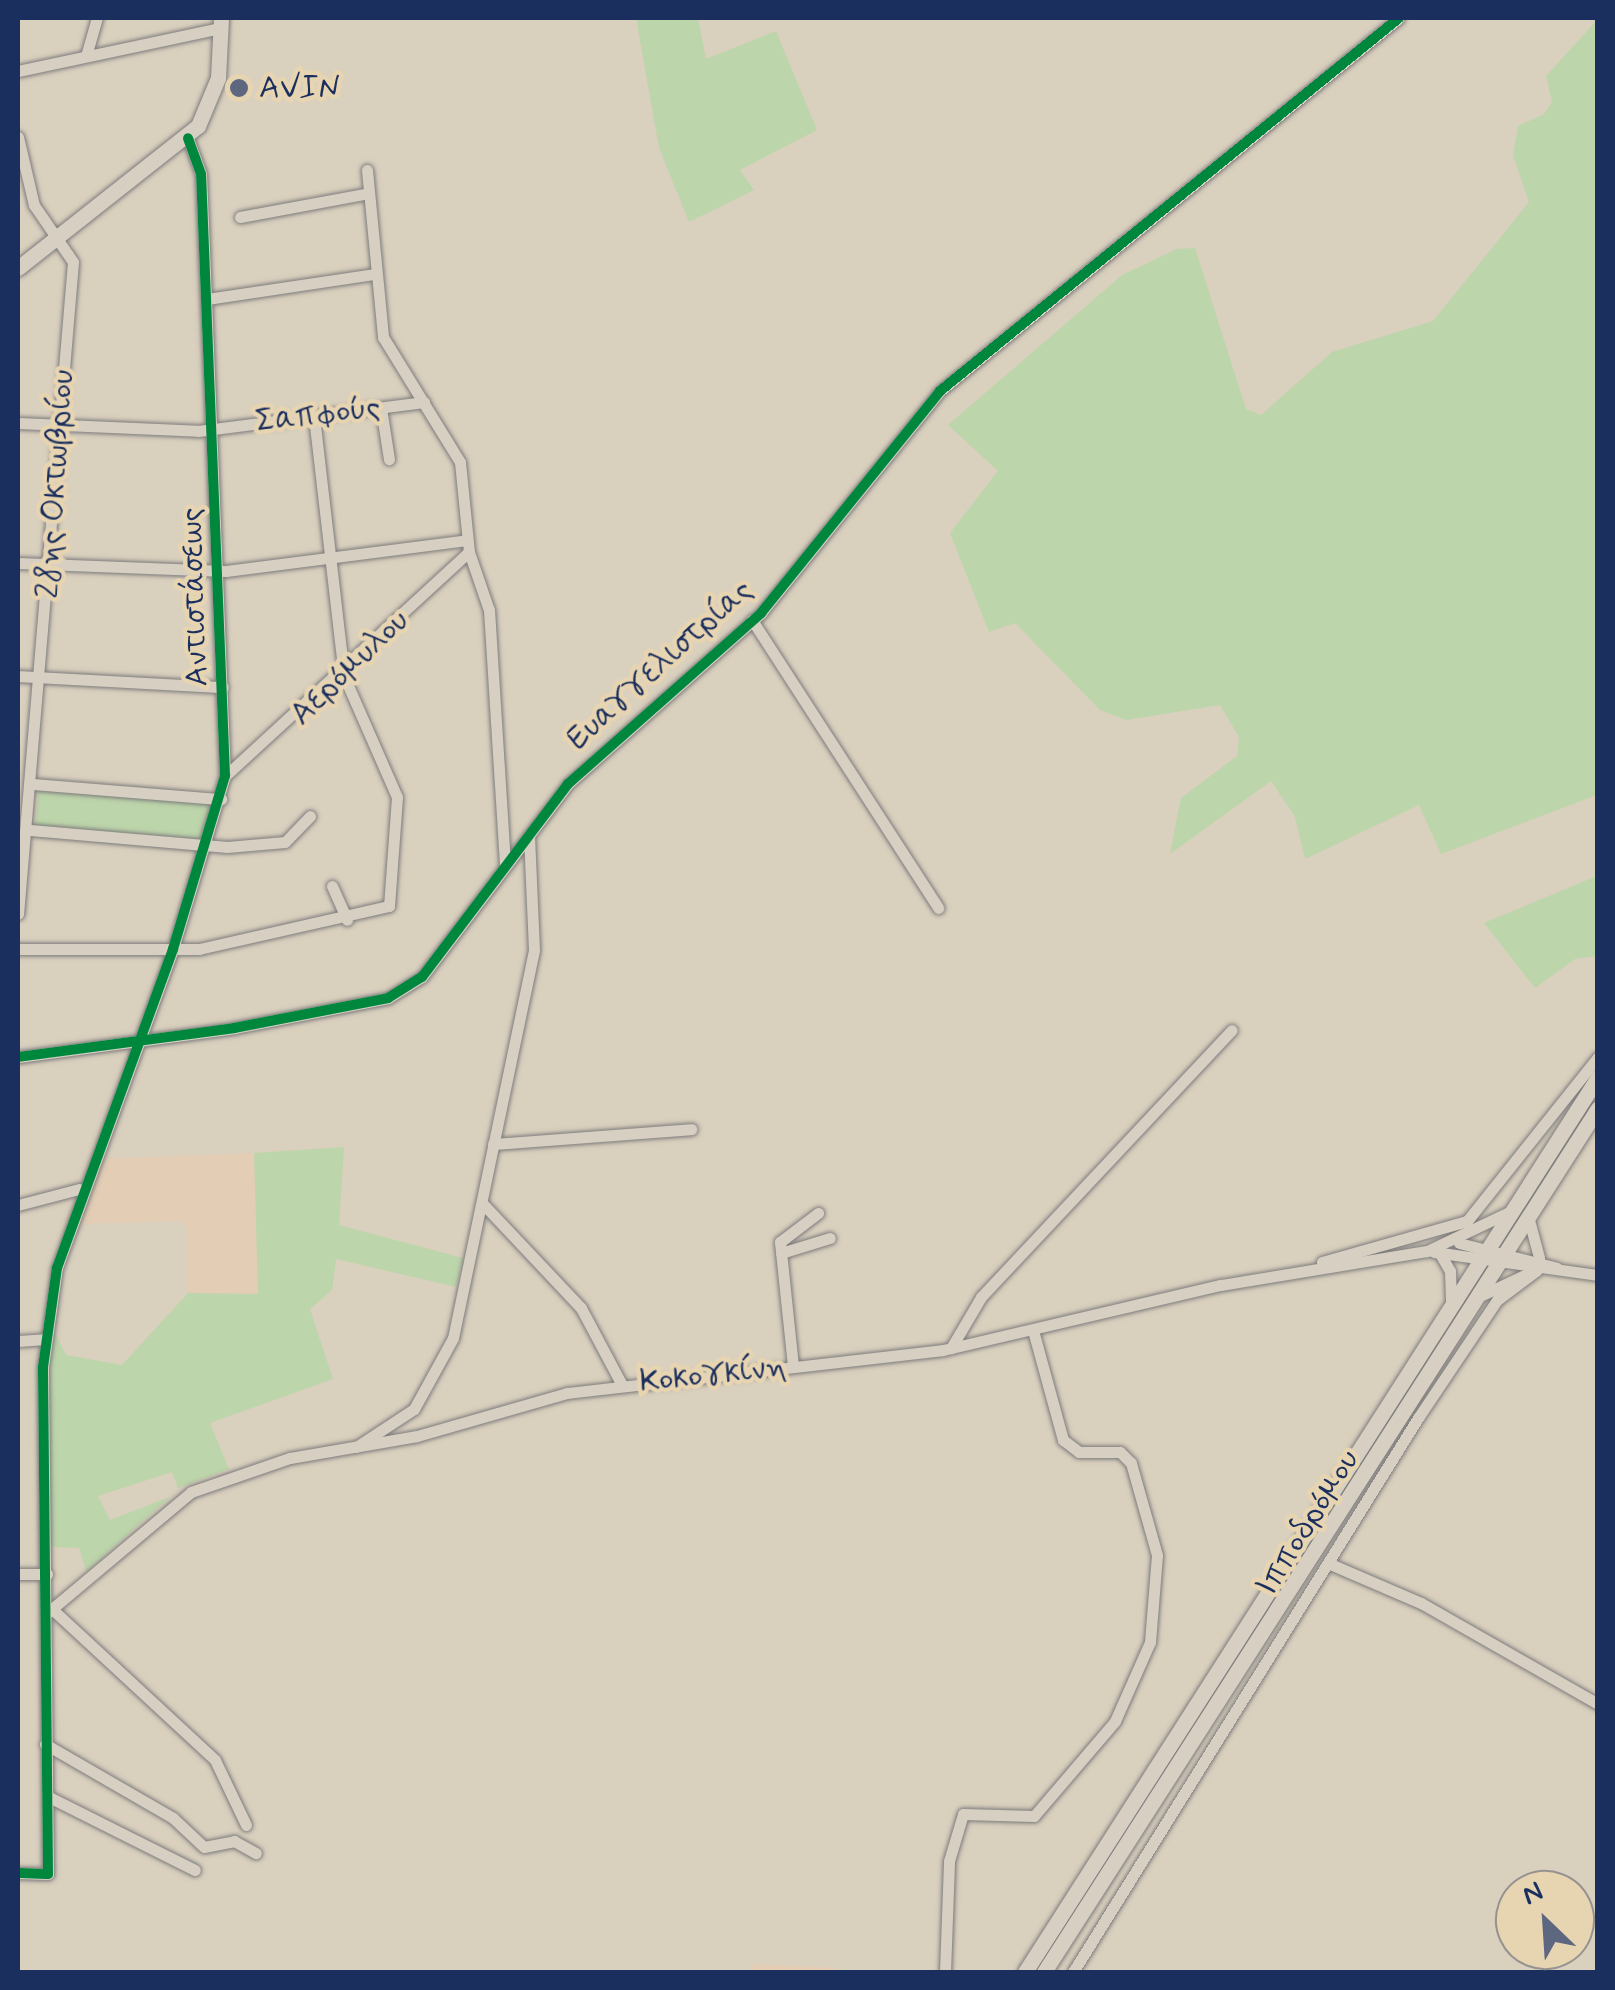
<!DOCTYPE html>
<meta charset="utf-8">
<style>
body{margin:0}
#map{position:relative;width:1615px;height:1990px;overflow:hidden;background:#dad0be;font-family:Mynerve,sans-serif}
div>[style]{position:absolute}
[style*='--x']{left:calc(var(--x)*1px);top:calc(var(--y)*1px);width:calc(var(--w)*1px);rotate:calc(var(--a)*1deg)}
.built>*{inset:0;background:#e3cdb5}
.green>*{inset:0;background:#bdd5aa;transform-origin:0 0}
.roads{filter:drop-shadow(0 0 2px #7d7c7d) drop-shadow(0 0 2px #7d7c7d)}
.minor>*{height:11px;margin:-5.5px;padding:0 5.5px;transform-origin:5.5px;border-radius:5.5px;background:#d6cfc2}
.major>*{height:15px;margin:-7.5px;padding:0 7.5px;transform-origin:7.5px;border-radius:7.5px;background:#d6cfc2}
.cycleway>*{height:10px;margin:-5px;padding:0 5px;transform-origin:5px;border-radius:5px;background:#00873e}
.dots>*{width:28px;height:28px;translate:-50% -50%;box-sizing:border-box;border:5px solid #e7d4b1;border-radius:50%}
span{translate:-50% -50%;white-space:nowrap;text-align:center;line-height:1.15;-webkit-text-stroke:9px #e7d4b1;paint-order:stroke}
.poi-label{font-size:32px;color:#1b2f5e}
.left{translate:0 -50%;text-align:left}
.street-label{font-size:32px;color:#1b2f5e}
.frame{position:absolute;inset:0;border:20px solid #1b2f5e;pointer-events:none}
.north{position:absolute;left:1495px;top:1870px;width:100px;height:100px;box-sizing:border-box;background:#e7d4b1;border:2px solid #959290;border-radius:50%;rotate:335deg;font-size:28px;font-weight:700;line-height:40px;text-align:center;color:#1b2f5e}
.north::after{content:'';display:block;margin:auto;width:35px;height:45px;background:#5e6780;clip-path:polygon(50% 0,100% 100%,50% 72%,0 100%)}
</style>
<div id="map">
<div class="built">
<i style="clip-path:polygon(254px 1153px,258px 1294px,188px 1293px,187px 1228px,179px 1221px,76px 1224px,101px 1159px)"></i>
<i style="clip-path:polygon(752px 1964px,836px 1968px,836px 1972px,752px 1972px)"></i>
</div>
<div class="green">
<i style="clip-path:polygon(636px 18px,698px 18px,706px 59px,776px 31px,817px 130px,740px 170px,754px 190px,689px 222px,659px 148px)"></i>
<i style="clip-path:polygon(1597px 20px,1597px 795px,1441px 854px,1419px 805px,1305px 859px,1295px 817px,1271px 781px,1170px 854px,1181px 798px,1237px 756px,1239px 737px,1220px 705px,1126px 720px,1100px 710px,1015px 623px,989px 632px,950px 533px,998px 471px,948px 425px,1122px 275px,1177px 249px,1195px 248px,1246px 409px,1261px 415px,1332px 352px,1433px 321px,1529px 202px,1513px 156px,1518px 126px,1544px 114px,1552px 102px,1546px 76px)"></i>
<i style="left:39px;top:787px;width:172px;height:40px;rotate:5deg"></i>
<i style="clip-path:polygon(1597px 876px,1597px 956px,1575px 959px,1535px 988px,1484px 923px)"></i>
<i style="clip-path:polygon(344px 1147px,339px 1225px,463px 1258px,456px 1287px,336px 1259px,332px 1290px,310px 1309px,333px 1379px,210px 1423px,229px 1469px,178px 1488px,172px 1472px,98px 1496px,110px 1520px,170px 1497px,86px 1571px,79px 1548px,49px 1547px,48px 1336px,55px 1333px,66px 1355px,122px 1365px,188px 1293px,258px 1294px,254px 1153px)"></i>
</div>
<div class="roads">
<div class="minor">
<i style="--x:86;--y:56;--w:40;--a:-74"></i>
<i style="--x:18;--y:71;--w:208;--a:-12"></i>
<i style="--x:18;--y:137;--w:70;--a:76.8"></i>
<i style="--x:34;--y:205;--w:69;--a:55.6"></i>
<i style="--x:73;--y:262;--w:654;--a:94.82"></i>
<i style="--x:367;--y:170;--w:168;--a:84.5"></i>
<i style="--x:383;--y:337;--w:147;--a:58.4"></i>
<i style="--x:460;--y:462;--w:90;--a:84.3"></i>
<i style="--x:469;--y:552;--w:61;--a:71"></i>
<i style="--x:489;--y:610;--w:256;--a:86.4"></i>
<i style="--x:240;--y:217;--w:131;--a:-10.5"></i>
<i style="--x:207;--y:299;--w:170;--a:-8.5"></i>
<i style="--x:381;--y:408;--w:52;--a:81.1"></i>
<i style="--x:18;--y:423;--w:180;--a:2.5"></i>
<i style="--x:198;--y:431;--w:228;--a:-7.3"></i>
<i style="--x:18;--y:563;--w:208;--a:2.2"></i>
<i style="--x:226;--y:571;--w:243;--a:-7.3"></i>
<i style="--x:752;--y:620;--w:343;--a:57.1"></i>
<i style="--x:18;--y:676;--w:205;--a:3.1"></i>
<i style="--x:225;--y:776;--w:331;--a:-42.6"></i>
<i style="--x:33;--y:784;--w:189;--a:4.6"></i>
<i style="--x:30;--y:830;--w:198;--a:4.9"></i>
<i style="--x:227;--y:847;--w:58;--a:-4.9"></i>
<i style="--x:285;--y:842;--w:36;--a:-46"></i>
<i style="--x:332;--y:886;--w:37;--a:66"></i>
<i style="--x:18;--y:949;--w:181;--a:0"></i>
<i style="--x:199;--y:949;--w:195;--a:-12.8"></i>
<i style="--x:389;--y:906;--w:109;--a:-85.8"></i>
<i style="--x:397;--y:797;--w:132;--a:-113.7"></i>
<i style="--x:344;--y:676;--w:262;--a:-96.6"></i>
<i style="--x:18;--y:1057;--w:218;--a:-7.6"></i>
<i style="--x:234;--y:1028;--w:157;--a:-11"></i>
<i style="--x:388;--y:998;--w:40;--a:-32"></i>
<i style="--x:422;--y:977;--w:242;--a:-52.9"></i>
<i style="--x:568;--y:784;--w:258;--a:-41.5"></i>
<i style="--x:761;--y:613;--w:285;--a:-51.1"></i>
<i style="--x:940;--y:391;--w:591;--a:-39.1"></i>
<i style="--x:493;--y:1144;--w:199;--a:-4.3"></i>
<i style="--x:18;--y:1205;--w:63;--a:-14.7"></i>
<i style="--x:484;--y:1205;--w:141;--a:46.7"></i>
<i style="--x:581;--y:1308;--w:87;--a:62"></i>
<i style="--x:1529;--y:1220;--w:39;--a:75"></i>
<i style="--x:1459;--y:1243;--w:101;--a:14.3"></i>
<i style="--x:1434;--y:1252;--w:166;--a:8"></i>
<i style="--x:1439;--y:1252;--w:22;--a:60"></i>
<i style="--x:1450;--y:1271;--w:33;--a:88"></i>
<i style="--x:781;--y:1253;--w:51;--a:-17"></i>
<i style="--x:1322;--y:1262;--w:151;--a:-15.8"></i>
<i style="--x:1467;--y:1221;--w:210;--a:-51.4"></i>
<i style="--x:1482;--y:1295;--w:56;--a:-25.2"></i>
<i style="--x:18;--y:1341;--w:27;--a:-4"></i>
<i style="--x:951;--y:1348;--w:59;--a:-59.5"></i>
<i style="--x:981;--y:1297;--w:366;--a:-46.8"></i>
<i style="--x:793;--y:1366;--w:125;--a:-96"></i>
<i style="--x:780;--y:1242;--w:48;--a:-37.3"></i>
<i style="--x:356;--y:1447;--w:69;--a:-33.2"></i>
<i style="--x:414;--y:1409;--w:81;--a:-61.2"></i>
<i style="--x:453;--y:1338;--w:396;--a:-78.2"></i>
<i style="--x:534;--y:950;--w:115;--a:-92.5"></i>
<i style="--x:1328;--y:1563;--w:101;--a:23.3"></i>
<i style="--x:1421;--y:1603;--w:204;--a:29.7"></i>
<i style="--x:18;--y:1574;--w:29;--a:0"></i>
<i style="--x:52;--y:1609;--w:222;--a:42.8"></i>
<i style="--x:215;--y:1760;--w:72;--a:64.5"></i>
<i style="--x:47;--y:1613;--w:188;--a:-40"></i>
<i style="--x:191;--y:1492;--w:105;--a:-19"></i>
<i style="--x:290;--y:1458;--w:129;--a:-9.8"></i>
<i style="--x:417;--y:1436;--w:156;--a:-16"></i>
<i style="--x:567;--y:1393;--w:378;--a:-6.5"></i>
<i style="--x:943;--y:1350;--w:285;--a:-13.2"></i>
<i style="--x:1221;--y:1285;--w:209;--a:-9.4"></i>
<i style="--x:1427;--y:1251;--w:89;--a:-25.4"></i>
<i style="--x:45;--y:1744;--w:148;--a:30"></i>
<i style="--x:173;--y:1818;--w:42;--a:43.1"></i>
<i style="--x:204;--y:1847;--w:31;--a:-11"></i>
<i style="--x:234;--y:1841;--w:25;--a:29"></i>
<i style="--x:49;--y:1797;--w:163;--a:26.6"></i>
<i style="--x:18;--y:1873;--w:30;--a:2"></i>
<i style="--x:48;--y:1874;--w:507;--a:-90.57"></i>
<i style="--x:43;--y:1367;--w:100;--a:-82"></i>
<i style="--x:57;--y:1268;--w:339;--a:-70"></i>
<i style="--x:173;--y:949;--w:181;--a:-73.3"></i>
<i style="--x:225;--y:776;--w:602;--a:-92.28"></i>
<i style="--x:201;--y:174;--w:38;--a:-110"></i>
<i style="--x:945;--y:1972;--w:111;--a:-87.9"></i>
<i style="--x:949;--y:1861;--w:49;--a:-73.4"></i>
<i style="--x:963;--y:1814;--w:71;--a:1.6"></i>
<i style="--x:1034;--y:1816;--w:125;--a:-49.5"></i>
<i style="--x:1115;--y:1721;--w:86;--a:-66.1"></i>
<i style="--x:1150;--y:1642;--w:87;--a:-85.4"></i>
<i style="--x:1157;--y:1555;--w:96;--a:-105.8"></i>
<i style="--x:1131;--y:1463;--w:16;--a:-135"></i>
<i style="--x:1120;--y:1452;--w:41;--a:180"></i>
<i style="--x:1079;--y:1452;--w:20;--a:-143"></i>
<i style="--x:1063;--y:1440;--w:114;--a:-105.3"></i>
<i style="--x:1073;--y:1972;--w:653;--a:-58.09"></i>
<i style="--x:1418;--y:1418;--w:142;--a:-56.2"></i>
<i style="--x:1497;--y:1300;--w:50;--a:-36.9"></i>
</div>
<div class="major">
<i style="--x:18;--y:268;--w:229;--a:-38.3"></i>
<i style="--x:198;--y:126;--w:52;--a:-67.4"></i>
<i style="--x:218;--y:78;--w:60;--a:-87.1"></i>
<i style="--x:1025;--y:1972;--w:1063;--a:-57.37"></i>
<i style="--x:1044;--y:1972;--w:1026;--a:-57.33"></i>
</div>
</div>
<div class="cycleway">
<i style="--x:18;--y:1057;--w:218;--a:-7.6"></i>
<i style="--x:234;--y:1028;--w:157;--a:-11"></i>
<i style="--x:388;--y:998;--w:40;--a:-32"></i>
<i style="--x:422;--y:977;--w:242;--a:-52.9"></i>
<i style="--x:568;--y:784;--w:258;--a:-41.5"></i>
<i style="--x:761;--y:613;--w:285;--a:-51.1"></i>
<i style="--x:940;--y:391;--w:591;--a:-39.1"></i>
<i style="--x:18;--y:1873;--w:30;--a:2"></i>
<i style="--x:48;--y:1874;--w:507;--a:-90.57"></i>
<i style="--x:43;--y:1367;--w:100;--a:-82"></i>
<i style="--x:57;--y:1268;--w:339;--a:-70"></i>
<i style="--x:173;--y:949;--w:181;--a:-73.3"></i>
<i style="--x:225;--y:776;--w:602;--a:-92.28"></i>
<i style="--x:201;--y:174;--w:38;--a:-110"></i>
</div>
<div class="dots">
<i style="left:239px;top:88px;background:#5e6780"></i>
</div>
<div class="poi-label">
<span class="left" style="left:259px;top:88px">AVIN</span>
</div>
<div class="street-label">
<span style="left:318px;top:415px;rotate:-7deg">Σαπφούς</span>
<span style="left:56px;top:484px;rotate:-86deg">28ης Οκτωβρίου</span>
<span style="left:195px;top:597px;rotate:-92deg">Αντιστάσεως</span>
<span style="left:660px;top:665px;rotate:-42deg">Ευαγγελιστρίας</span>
<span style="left:350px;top:668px;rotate:-44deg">Αερόμυλου</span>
<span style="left:713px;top:1375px;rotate:-6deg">Κοκογκίνη</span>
<span style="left:1308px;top:1523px;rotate:-58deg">Ιπποδρόμου</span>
</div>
<div class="frame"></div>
<div class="north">N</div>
</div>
